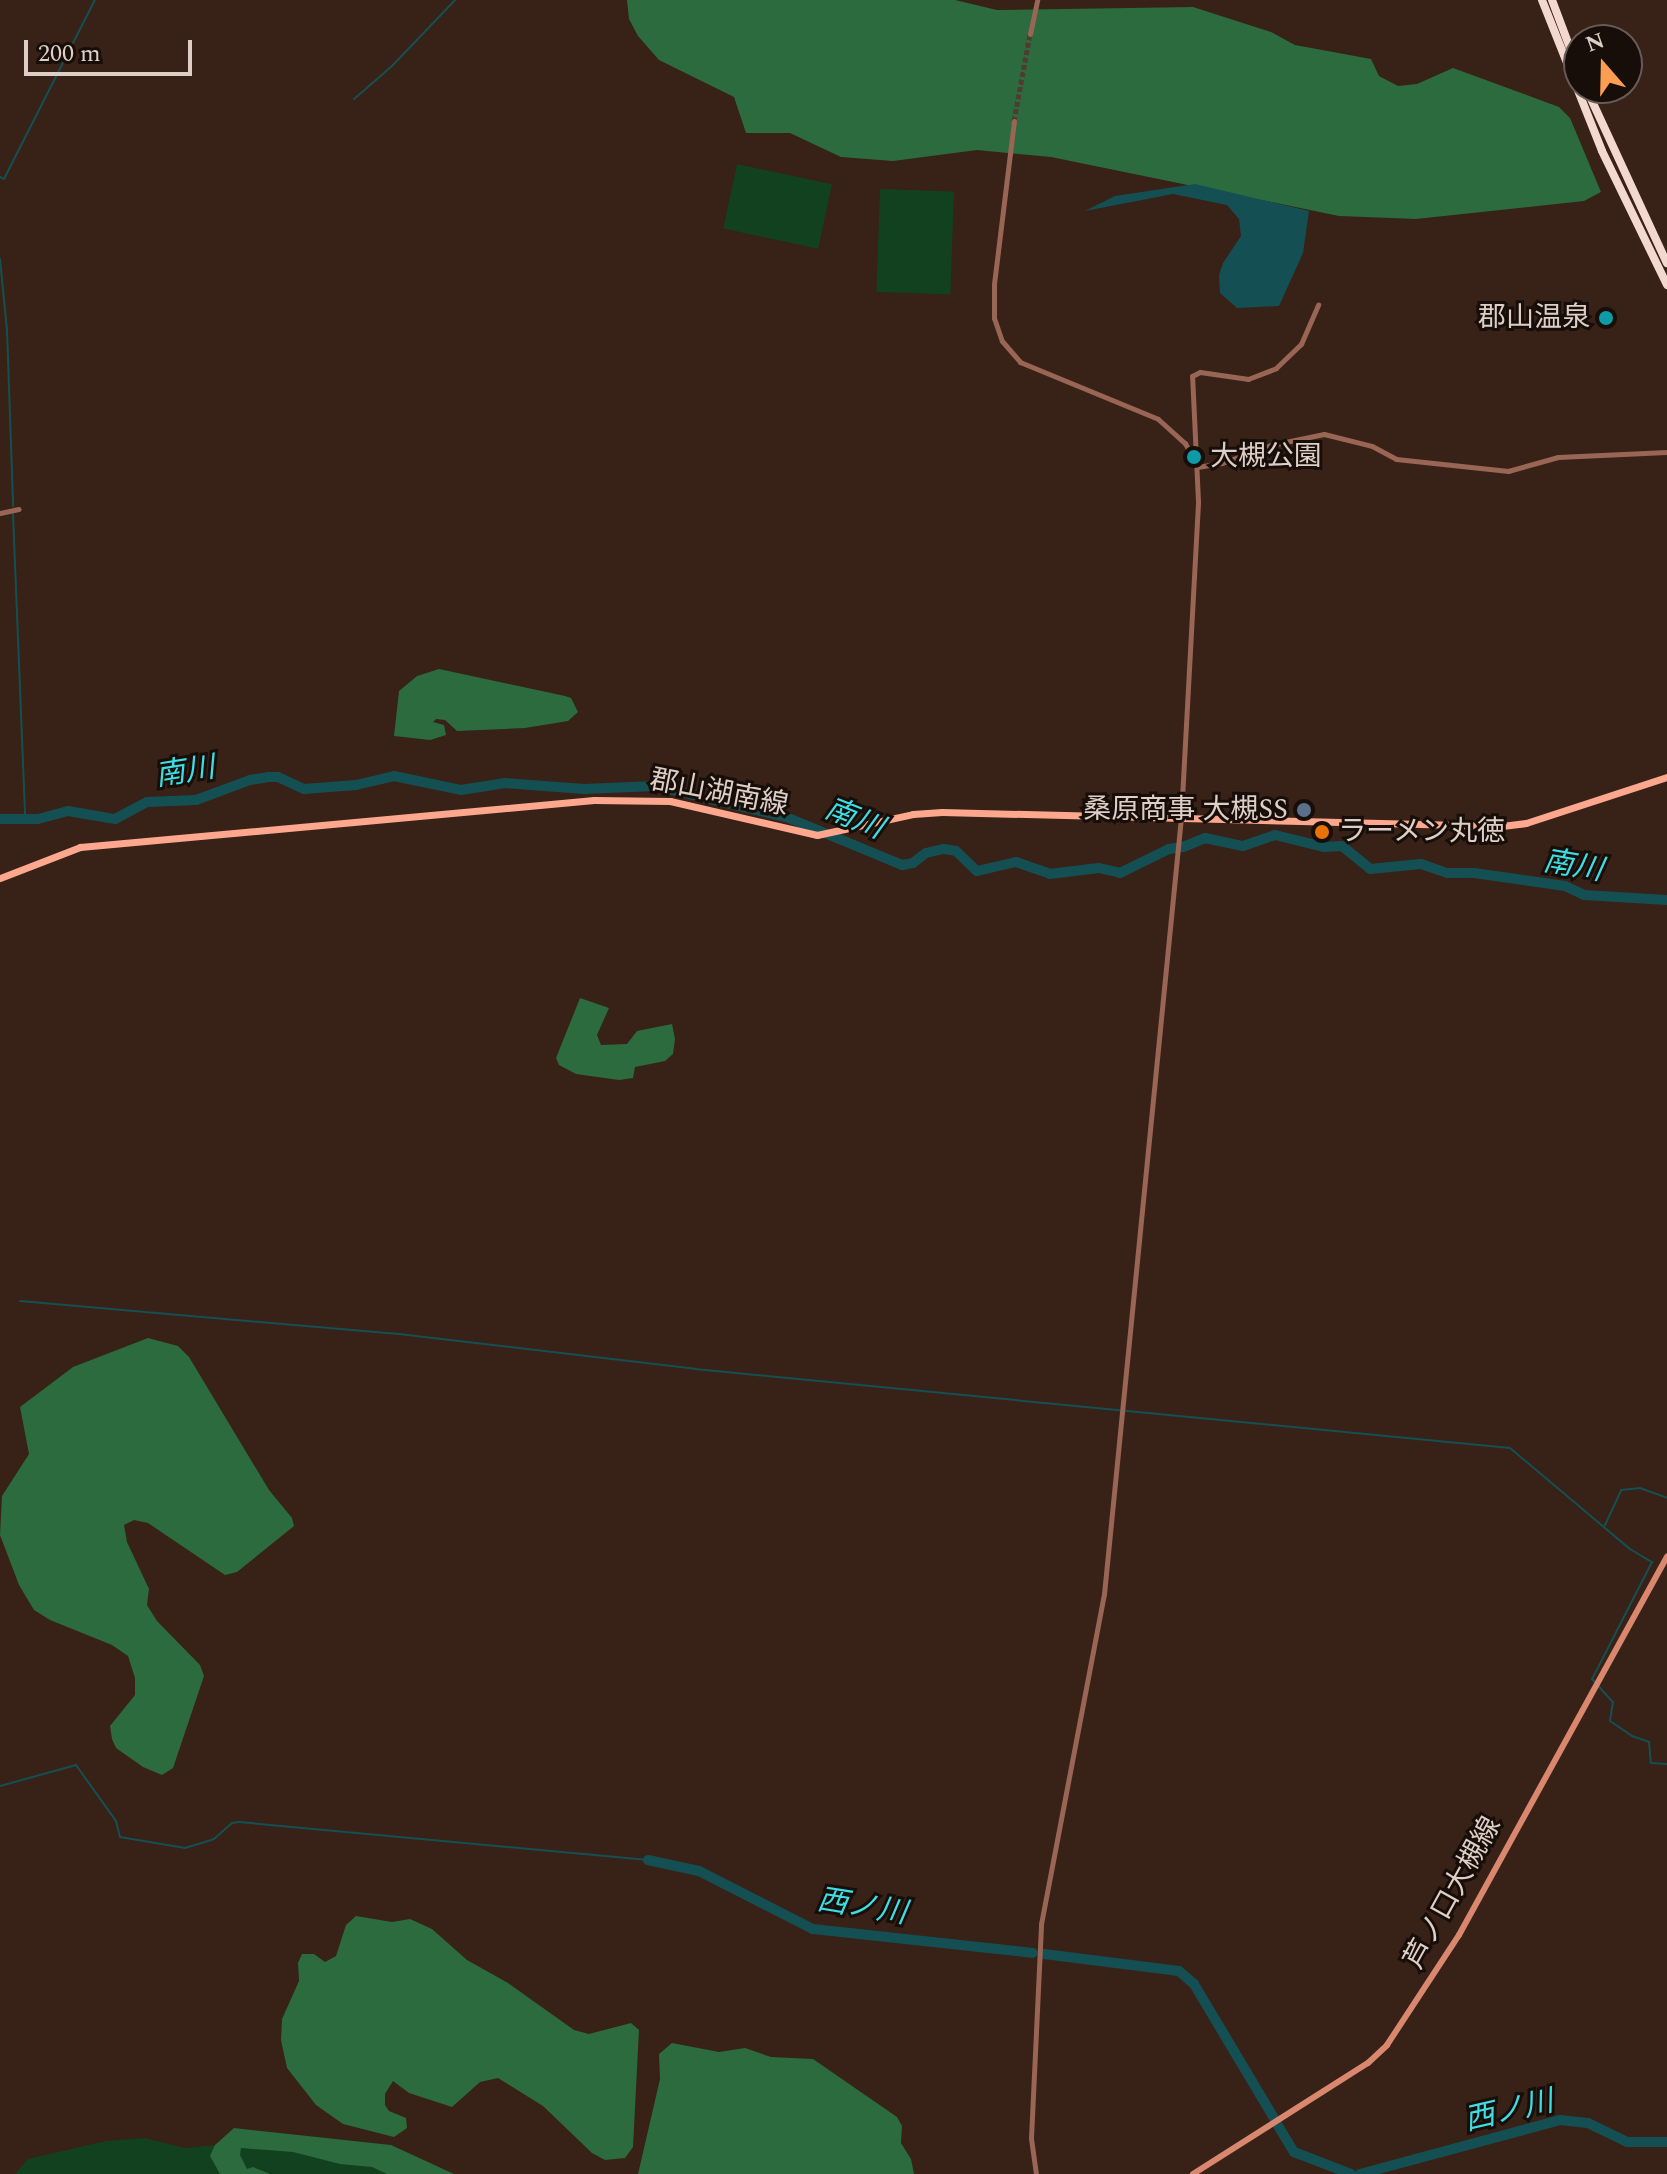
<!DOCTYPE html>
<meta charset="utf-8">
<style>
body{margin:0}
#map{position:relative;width:1667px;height:2174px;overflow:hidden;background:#382116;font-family:Spectral,"Noto Sans JP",serif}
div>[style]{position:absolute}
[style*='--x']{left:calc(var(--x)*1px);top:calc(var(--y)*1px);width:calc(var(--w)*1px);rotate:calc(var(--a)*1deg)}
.green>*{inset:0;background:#124120;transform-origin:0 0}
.forest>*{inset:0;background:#2b6b3d}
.water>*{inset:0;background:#145053}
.stream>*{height:2px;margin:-1px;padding:0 1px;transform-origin:1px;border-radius:1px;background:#145053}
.river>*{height:10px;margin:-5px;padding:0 5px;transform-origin:5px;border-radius:5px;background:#145053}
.tertiary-tunnel>*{height:5px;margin-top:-2.5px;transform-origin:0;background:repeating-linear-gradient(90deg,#513b30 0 5px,transparent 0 7.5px)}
.tertiary>*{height:5px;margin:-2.5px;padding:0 2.5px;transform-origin:2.5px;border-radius:2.5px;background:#996555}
.secondary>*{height:6px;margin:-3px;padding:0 3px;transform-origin:3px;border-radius:3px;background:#d9876e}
.primary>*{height:7px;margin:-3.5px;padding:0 3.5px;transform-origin:3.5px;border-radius:3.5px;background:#fda88e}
.motorway>*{height:8px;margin:-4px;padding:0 4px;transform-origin:4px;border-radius:4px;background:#f3d8d0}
.dots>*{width:22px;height:22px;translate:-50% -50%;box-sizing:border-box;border:4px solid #180e09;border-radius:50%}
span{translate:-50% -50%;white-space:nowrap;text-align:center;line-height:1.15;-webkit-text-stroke:6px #180e09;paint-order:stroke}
.poi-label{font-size:28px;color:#ddcec6}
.right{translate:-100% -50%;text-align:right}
.left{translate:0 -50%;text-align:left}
.street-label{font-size:28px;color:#ddcec6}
.water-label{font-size:30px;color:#3cdfe6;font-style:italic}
.north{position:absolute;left:1563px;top:24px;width:80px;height:80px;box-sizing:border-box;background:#180e09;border:2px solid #675b55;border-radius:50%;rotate:340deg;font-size:22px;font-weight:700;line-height:32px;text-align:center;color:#ddcec6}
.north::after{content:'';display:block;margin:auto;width:28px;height:36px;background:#fb9e51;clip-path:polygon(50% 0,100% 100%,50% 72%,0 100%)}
.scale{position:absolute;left:24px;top:40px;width:168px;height:36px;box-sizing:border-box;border:4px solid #ddcec6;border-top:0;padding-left:10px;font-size:24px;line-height:28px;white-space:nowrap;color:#ddcec6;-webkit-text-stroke:6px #180e09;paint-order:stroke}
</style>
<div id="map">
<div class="green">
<i style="left:737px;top:164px;width:97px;height:66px;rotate:12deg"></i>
<i style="left:880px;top:189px;width:74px;height:103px;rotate:2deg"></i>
<i style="clip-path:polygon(145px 2138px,185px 2148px,247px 2142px,306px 2144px,392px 2174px,15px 2174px,28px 2159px,106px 2141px)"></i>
</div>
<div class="forest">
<i style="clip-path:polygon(627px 0,955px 0,997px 10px,1193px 7px,1271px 32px,1295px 45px,1371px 59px,1379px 76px,1398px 86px,1417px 84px,1453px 68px,1559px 107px,1570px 118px,1601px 192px,1584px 201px,1416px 219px,1339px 216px,1051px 157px,977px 150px,893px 161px,841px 157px,790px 133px,746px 133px,734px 97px,659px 60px,638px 36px,629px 19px)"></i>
<i style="clip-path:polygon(439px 669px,565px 696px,571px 698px,578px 712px,568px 721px,525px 728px,457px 731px,445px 720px,436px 719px,433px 722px,444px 725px,446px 735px,430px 740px,394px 736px,399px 691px,417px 676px)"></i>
<i style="clip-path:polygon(580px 998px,609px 1008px,597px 1035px,601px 1045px,627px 1044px,637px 1031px,672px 1024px,675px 1039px,673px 1054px,665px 1061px,635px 1067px,633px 1078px,619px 1080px,576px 1074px,559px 1065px,556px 1058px)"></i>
<i style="clip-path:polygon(148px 1338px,178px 1346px,189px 1357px,269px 1490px,292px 1518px,294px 1526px,237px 1572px,225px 1575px,148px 1523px,134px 1520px,124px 1525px,127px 1542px,149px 1589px,147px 1605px,157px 1621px,200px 1665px,204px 1676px,173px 1768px,162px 1775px,143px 1767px,116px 1748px,112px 1739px,110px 1726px,135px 1695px,135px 1678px,128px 1656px,112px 1645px,50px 1620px,34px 1610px,19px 1585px,0 1535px,2px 1496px,29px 1454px,20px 1407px,73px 1367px)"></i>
<i style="clip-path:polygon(356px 1916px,392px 1922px,410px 1919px,432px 1929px,467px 1960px,508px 1983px,574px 2030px,589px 2034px,631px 2023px,639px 2030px,633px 2147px,625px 2158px,605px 2160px,592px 2153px,543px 2106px,498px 2078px,480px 2082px,452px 2107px,409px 2093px,393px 2081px,385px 2094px,385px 2105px,389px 2111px,406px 2118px,407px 2128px,394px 2137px,343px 2124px,316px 2105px,287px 2068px,281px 2040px,282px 2019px,299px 1981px,298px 1963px,302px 1954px,314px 1954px,325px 1962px,336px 1956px,346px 1925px)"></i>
<i style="clip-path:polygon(672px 2043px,719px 2052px,745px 2048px,771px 2057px,813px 2059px,897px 2117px,902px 2126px,901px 2143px,911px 2159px,914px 2174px,638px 2174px,660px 2079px,659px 2054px)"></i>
<i style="clip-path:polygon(234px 2128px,391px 2145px,454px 2174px,387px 2174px,372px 2167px,340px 2164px,293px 2152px,241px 2148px,240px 2155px,247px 2169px,253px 2167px,270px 2174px,220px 2174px,210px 2156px,215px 2145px)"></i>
</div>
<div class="water">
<i style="clip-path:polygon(1195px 184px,1309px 211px,1303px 253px,1279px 306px,1237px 308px,1220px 293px,1219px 275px,1223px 263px,1241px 236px,1239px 219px,1227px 205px,1173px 194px,1085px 211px,1115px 196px)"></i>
</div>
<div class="stream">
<i style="--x:354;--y:99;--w:50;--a:-41"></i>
<i style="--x:392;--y:66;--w:91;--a:-46.3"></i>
<i style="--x:0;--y:177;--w:4;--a:27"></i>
<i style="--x:4;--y:179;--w:201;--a:-63.1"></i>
<i style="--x:0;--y:259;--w:71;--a:84.4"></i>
<i style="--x:7;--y:330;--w:176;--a:88"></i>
<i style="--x:13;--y:514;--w:305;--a:87.7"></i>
<i style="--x:20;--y:1301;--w:380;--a:5"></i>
<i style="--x:399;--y:1334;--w:298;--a:6.7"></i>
<i style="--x:695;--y:1369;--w:819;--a:5.54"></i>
<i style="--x:1510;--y:1448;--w:157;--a:40.1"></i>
<i style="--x:1630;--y:1549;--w:26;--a:31"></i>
<i style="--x:1652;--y:1562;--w:131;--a:117.1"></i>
<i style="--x:1592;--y:1679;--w:31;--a:48"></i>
<i style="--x:1613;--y:1702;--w:19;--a:99"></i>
<i style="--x:1610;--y:1721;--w:27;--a:34"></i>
<i style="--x:1632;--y:1736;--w:18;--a:19"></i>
<i style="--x:1649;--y:1742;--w:21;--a:85"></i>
<i style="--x:1651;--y:1763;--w:16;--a:4"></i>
<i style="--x:1605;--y:1525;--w:38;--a:-65"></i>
<i style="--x:1621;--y:1490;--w:19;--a:-6"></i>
<i style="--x:1640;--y:1488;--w:29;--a:20"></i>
<i style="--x:0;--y:1786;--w:79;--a:-15.4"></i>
<i style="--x:76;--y:1765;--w:69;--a:54.5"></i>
<i style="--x:116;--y:1821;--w:16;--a:76"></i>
<i style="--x:120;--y:1837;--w:66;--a:9.6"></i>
<i style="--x:185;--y:1848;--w:30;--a:-17"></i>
<i style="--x:214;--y:1839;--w:24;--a:-42"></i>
<i style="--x:232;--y:1823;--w:7;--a:-8"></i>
<i style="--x:239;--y:1822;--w:411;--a:5.3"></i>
</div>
<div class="river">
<i style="--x:0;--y:819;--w:38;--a:0"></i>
<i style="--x:38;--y:819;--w:31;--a:-15"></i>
<i style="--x:68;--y:811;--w:48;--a:9.7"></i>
<i style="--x:115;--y:819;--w:36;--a:-28"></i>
<i style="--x:147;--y:802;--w:49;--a:-2.3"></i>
<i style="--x:196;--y:800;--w:58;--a:-20.3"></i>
<i style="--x:250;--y:780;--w:19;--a:-9"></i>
<i style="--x:269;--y:777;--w:9;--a:0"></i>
<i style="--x:278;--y:777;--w:29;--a:25"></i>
<i style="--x:304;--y:789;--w:52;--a:-4.4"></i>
<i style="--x:356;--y:785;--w:39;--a:-13"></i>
<i style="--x:394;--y:776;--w:68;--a:11.8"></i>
<i style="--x:461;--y:790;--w:45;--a:-9"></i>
<i style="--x:505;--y:783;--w:79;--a:4.3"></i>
<i style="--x:584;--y:789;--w:71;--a:-2.4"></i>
<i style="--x:655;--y:786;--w:135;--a:13.3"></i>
<i style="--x:786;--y:817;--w:126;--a:22.5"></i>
<i style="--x:902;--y:865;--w:11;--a:-10"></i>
<i style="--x:913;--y:863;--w:16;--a:-38"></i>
<i style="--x:926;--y:853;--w:18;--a:-13"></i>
<i style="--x:944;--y:849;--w:12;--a:9"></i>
<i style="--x:956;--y:851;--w:29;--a:44"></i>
<i style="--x:977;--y:871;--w:40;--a:-13"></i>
<i style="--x:1016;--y:862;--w:36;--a:19"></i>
<i style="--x:1050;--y:874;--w:49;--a:-7"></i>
<i style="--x:1099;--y:868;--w:22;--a:13"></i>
<i style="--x:1120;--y:873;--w:55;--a:-26.1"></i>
<i style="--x:1169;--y:849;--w:14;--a:-8"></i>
<i style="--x:1183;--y:847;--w:24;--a:-22"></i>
<i style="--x:1205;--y:838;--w:39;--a:12"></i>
<i style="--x:1243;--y:846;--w:34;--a:-19"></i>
<i style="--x:1275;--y:835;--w:50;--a:13.8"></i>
<i style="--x:1324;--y:847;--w:18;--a:-3"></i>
<i style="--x:1342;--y:846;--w:36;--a:39"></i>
<i style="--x:1370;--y:869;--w:51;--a:-5.6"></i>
<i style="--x:1421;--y:864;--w:28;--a:19"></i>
<i style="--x:1447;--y:873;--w:27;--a:0"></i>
<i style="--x:1474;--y:873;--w:92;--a:8.1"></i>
<i style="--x:1565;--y:886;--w:21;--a:25"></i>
<i style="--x:1584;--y:895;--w:83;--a:3.4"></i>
<i style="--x:648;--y:1860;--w:52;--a:12.2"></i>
<i style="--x:699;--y:1871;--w:128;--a:27"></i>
<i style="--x:813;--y:1929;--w:221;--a:6.2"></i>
<i style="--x:1044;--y:1954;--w:136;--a:7.2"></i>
<i style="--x:1179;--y:1971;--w:20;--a:41"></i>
<i style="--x:1194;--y:1984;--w:156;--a:59.2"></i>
<i style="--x:1277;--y:2124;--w:33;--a:59"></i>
<i style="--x:1294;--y:2152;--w:61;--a:21.1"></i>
<i style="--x:1360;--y:2174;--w:207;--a:-15.1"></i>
<i style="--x:1560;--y:2120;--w:28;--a:6"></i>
<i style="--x:1588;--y:2123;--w:43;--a:26"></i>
<i style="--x:1627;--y:2142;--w:40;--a:0"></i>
</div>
<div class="tertiary-tunnel">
<i style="--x:1014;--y:121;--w:88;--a:-79.6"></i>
</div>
<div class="tertiary">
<i style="--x:1030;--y:34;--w:35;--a:-78"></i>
<i style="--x:1014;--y:121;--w:165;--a:97"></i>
<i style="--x:994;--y:285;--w:33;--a:90"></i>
<i style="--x:994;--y:318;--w:24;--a:71"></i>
<i style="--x:1002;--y:341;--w:28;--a:49"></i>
<i style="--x:1020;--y:362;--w:149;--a:22.4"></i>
<i style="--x:1158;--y:419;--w:36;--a:42"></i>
<i style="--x:1185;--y:443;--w:18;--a:63"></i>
<i style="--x:1197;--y:467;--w:25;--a:-9"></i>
<i style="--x:1222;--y:463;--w:52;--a:-20.2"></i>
<i style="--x:1271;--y:445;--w:54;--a:-11.7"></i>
<i style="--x:1324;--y:434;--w:49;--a:14"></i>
<i style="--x:1372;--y:446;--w:27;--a:28"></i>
<i style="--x:1396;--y:459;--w:113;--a:6.1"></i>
<i style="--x:1508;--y:471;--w:52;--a:-15.6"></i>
<i style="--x:1558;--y:457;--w:109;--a:-2.6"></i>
<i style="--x:0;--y:513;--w:19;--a:-12"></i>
<i style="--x:1036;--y:2174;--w:36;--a:-98"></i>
<i style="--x:1031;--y:2138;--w:214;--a:-87.3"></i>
<i style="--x:1041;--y:1924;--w:336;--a:-79.2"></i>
<i style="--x:1104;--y:1594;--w:781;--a:-84.34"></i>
<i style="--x:1181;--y:817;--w:316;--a:-86.9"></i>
<i style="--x:1198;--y:501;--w:125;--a:-92.7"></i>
<i style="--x:1192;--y:376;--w:9;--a:-27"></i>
<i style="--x:1200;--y:372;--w:49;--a:8.3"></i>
<i style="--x:1248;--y:379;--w:30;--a:-21"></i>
<i style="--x:1276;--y:368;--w:35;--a:-44"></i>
<i style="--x:1301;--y:344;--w:43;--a:-66.4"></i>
</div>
<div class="secondary">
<i style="--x:1193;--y:2174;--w:207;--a:-32.4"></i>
<i style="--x:1368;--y:2063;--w:26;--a:-43"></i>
<i style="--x:1387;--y:2045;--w:131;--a:-56.8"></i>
<i style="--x:1459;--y:1935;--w:432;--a:-61.2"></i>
</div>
<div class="primary">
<i style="--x:0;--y:878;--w:86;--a:-21.2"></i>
<i style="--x:80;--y:847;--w:516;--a:-5.22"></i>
<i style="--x:594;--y:800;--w:76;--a:0.8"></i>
<i style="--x:670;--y:801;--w:151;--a:13"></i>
<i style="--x:817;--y:835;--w:98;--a:-12.3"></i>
<i style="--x:913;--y:814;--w:29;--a:-4"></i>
<i style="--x:942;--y:812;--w:560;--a:1.43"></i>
<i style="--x:1502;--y:826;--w:24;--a:-7"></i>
<i style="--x:1526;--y:823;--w:148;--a:-18.1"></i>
</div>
<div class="motorway">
<i style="--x:1542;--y:0;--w:162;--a:68.3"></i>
<i style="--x:1602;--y:151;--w:149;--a:64.1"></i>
<i style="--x:1552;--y:0;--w:77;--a:69.4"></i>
<i style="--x:1586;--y:88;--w:193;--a:65.2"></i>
</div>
<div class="dots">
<i style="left:1606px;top:318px;background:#0f9aa8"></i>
<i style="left:1194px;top:457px;background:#0f9aa8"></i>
<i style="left:1304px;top:810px;background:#5c6f8a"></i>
<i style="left:1322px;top:832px;background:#e8710a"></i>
</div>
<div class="poi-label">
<span class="right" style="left:1590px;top:318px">郡山温泉</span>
<span class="left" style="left:1210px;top:457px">大槻公園</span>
<span class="right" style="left:1288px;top:810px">桑原商事 大槻SS</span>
<span class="left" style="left:1338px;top:832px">ラーメン丸徳</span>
</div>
<div class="street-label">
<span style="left:719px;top:793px;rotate:11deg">郡山湖南線</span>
<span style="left:1453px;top:1893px;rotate:-61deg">芦ノ口大槻線</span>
</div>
<div class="water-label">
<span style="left:185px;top:772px;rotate:-9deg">南川</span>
<span style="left:854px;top:819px;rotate:22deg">南川</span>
<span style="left:1573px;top:866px;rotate:10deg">南川</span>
<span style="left:862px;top:1907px;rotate:9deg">西ノ川</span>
<span style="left:1509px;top:2111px;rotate:-13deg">西ノ川</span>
</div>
<div class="north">N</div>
<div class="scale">200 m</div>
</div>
